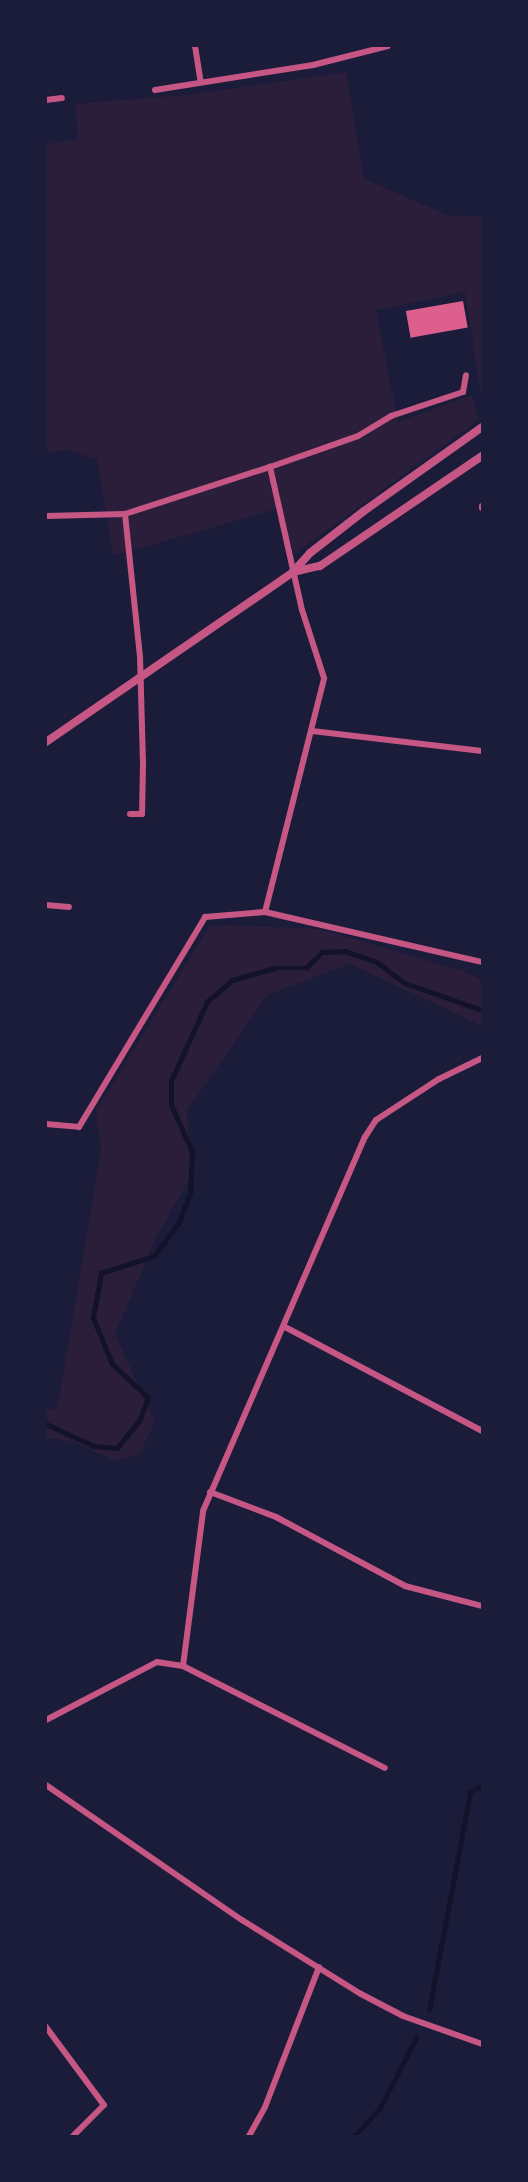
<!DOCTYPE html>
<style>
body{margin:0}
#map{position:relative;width:528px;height:2182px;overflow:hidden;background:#1b1b3a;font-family:"PT Serif",serif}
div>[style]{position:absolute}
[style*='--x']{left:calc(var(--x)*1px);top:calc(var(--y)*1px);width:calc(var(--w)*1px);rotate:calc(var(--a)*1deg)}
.green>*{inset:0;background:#2a1e3b}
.stream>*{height:4.5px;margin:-2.25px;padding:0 2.25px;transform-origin:2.25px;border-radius:2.25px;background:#12122b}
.building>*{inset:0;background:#dd5f8e;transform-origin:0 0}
.minor>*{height:6px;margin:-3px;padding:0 3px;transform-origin:3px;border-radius:3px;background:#c65784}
.tertiary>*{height:8px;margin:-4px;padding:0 4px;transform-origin:4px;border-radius:4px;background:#c65784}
span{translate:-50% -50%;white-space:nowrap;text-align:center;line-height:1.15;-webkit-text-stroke:6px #1b1b3a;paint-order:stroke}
.frame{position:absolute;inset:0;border:47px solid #1b1b3a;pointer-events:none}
</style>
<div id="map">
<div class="green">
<i style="clip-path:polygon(346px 72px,364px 179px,450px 216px,482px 216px,482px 400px,465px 292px,376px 310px,398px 422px,472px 395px,479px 420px,294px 554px,280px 508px,113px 556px,97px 460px,68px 450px,46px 452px,46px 144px,78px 139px,75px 104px,195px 94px)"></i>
<i style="clip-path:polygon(222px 925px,320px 929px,460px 970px,482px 980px,482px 1026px,350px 964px,267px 995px,187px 1111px,191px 1176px,157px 1236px,115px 1334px,155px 1421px,140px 1454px,113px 1460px,75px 1442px,46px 1438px,46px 1410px,57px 1409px,101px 1151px,96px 1111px,209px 927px)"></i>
</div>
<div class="stream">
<i style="--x:46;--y:1424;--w:53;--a:24.6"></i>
<i style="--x:94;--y:1446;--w:23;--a:5"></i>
<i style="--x:117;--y:1448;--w:35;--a:-51"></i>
<i style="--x:139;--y:1421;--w:25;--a:-69"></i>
<i style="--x:148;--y:1398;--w:50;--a:-136.6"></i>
<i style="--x:112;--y:1364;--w:50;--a:-112.4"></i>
<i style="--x:93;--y:1318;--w:46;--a:-79.9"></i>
<i style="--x:101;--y:1273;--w:56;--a:-17.8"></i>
<i style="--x:154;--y:1256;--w:42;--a:-53.7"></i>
<i style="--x:179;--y:1222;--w:30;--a:-69"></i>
<i style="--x:190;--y:1194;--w:42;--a:-87.3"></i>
<i style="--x:192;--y:1152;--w:51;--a:-114.1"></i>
<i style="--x:171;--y:1105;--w:24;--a:-90"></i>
<i style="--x:171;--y:1081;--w:87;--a:-65.5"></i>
<i style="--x:207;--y:1002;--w:33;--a:-41"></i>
<i style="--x:232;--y:980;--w:45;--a:-15.6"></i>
<i style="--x:275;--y:968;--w:31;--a:0"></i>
<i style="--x:306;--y:968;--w:23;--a:-45"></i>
<i style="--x:322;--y:952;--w:23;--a:-2"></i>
<i style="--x:345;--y:951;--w:34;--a:19"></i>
<i style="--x:377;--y:962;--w:35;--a:37"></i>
<i style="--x:405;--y:983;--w:82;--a:19.3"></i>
<i style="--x:429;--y:2010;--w:222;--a:-79.3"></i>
<i style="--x:470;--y:1792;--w:14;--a:-30"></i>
<i style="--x:354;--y:2136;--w:38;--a:-47"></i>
<i style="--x:380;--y:2108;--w:79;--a:-62.8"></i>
</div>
<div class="building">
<i style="left:463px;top:301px;width:27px;height:58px;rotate:80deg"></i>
</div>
<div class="minor">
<i style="--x:195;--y:46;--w:36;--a:81"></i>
<i style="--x:155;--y:90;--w:160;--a:-9"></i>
<i style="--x:313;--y:65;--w:77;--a:-14.2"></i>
<i style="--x:46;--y:100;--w:16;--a:-7"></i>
<i style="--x:482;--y:506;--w:2;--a:90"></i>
<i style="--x:125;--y:514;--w:143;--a:84"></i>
<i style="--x:140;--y:656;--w:108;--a:88.4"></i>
<i style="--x:143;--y:764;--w:50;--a:91.1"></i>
<i style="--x:142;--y:814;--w:12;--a:180"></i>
<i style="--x:46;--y:516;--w:79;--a:-1.5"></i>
<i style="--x:125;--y:514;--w:152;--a:-18"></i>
<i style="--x:270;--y:467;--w:93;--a:-19.4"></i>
<i style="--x:358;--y:436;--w:39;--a:-31"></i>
<i style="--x:391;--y:416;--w:76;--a:-18.4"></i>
<i style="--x:463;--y:392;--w:17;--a:-80"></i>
<i style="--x:312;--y:731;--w:171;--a:6.7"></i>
<i style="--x:46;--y:905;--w:23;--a:5"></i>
<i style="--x:265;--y:912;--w:223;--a:13"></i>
<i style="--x:46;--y:1124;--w:33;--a:5"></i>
<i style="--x:79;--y:1127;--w:245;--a:-59"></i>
<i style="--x:205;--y:917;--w:60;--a:-4.8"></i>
<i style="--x:265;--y:912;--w:241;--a:-75.8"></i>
<i style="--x:324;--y:678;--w:71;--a:-107.9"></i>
<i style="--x:302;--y:610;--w:147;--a:-102.6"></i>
<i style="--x:285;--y:1327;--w:223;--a:27.8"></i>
<i style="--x:210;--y:1492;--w:71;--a:20.7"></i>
<i style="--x:276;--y:1517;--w:146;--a:28.1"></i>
<i style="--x:405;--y:1586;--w:80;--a:14.6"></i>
<i style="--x:183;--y:1666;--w:226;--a:26.8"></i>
<i style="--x:46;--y:1720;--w:125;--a:-27.6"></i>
<i style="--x:157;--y:1662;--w:26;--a:9"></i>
<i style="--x:183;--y:1666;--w:156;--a:-82.6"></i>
<i style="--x:203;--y:1511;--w:408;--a:-66.6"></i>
<i style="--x:365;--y:1137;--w:20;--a:-57"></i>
<i style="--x:376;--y:1120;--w:75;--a:-33.1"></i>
<i style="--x:439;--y:1079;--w:48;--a:-26"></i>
<i style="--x:46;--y:1785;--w:238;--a:34.6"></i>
<i style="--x:242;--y:1920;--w:140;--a:31.9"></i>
<i style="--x:361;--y:1994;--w:47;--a:27.6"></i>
<i style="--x:403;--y:2016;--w:84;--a:19.5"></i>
<i style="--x:46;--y:2027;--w:97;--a:53.4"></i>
<i style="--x:104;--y:2105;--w:44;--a:135"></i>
<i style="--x:249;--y:2136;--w:33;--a:-61"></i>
<i style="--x:265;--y:2107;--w:150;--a:-68.9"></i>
</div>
<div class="tertiary">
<i style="--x:293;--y:572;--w:28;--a:-13"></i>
<i style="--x:320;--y:566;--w:196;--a:-34.2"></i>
<i style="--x:46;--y:742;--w:300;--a:-34.5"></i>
<i style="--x:293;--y:572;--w:25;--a:-48"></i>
<i style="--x:310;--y:553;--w:68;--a:-37.9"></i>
<i style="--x:364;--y:511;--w:145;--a:-35.4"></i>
</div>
<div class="frame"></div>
</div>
